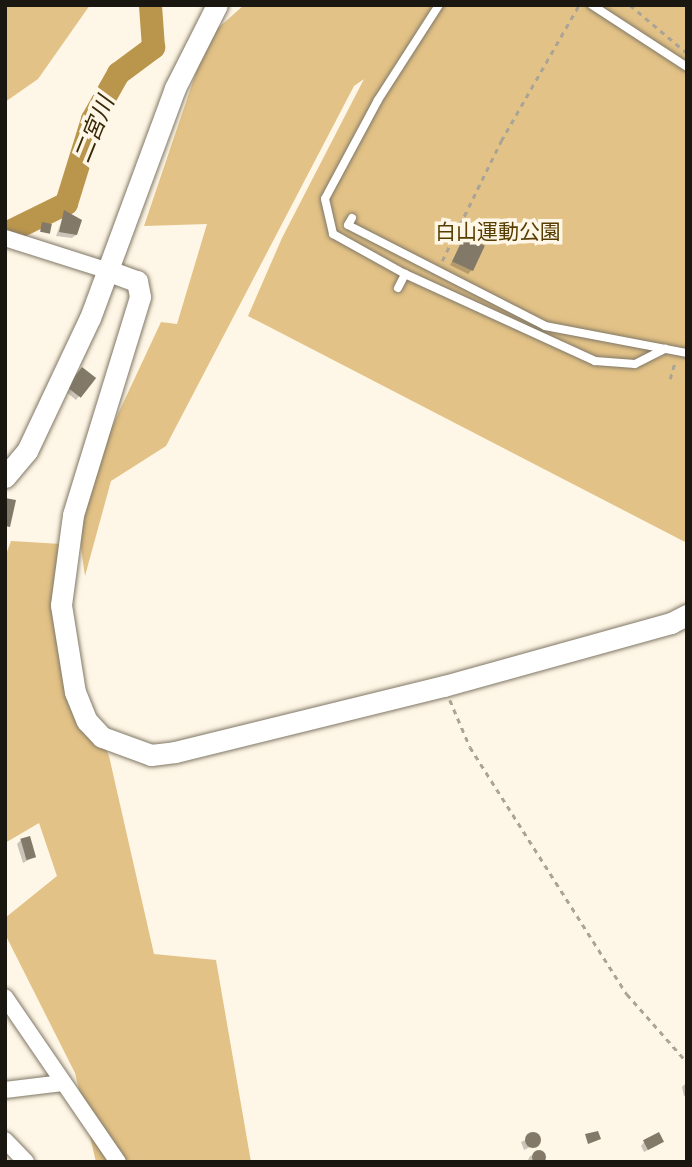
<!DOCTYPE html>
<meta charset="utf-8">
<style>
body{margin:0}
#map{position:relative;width:692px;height:1167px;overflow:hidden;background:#fef6e6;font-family:Manrope,"Noto Sans JP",sans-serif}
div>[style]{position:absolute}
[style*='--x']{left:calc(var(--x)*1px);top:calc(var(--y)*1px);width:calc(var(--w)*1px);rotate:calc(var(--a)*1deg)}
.green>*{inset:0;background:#e2c286}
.shadow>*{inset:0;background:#0003}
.river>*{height:23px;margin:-11.5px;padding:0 11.5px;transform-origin:11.5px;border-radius:11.5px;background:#ba964c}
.building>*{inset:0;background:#827968;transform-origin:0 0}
.round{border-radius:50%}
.path>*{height:2.5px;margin-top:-1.25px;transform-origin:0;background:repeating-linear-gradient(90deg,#aaa497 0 5px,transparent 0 10px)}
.roads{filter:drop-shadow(0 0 2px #807766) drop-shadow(0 0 2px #807766)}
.lane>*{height:8px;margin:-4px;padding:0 4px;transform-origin:4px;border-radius:4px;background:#fff}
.street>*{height:16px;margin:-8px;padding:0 8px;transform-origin:8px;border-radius:8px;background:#fff}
.secondary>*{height:21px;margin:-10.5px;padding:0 10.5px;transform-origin:10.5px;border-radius:10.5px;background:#fff}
span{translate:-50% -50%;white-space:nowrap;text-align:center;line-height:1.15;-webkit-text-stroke:7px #fef6e6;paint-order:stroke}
.park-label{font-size:21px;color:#573e00}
.water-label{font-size:23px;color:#382907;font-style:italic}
.frame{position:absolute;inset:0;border:7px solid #1a1710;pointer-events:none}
</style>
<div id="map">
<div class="green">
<i style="clip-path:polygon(5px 5px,90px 5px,38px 79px,5px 102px)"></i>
<i style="clip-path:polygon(244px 5px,687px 5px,687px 543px,248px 316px,282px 238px,364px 79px,354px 86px,166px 446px,111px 481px,85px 576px,75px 506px,161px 322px,177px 324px,207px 224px,144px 226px,208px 37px)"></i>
<i style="clip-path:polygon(11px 541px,61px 544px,66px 661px,109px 756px,154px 954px,216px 960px,251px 1162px,96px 1162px,75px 1073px,5px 934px,5px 918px,57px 876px,39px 823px,5px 843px,5px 557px)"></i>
</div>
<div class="shadow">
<i style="clip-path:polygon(65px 212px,72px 214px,76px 235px,72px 238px,56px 236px)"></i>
<i style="clip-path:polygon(464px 239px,472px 270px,468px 274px,450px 265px)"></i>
<i style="clip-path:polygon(79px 373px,93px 378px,76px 400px,65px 391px)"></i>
<i style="clip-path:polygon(21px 840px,34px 857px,23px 863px,17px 844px)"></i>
<i style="clip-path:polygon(687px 1082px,687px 1095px,684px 1096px,682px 1087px)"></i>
<i style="clip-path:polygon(538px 1134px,540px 1142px,524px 1150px,521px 1142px)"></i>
<i style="clip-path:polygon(644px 1142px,658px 1145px,644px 1152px,641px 1146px)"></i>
<i style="clip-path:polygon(543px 1152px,544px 1162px,527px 1162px,530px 1156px)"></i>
</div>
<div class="river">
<i style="--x:5;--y:233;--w:68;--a:-26.2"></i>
<i style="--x:66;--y:203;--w:88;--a:-72.8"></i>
<i style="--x:92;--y:119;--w:53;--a:-60.5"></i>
<i style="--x:118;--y:73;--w:44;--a:-36.6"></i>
<i style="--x:153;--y:47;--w:42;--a:-94.1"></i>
</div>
<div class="building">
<i style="clip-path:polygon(64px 210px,82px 220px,77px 235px,59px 232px)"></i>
<i style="left:42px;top:222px;width:10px;height:10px;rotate:11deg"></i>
<i style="left:464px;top:236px;width:23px;height:28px;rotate:25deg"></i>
<i style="left:82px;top:367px;width:18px;height:25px;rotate:38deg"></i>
<i style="clip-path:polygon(5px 498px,16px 500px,10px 527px,5px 526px)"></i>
<i style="left:30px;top:836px;width:22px;height:10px;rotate:74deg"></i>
<i style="clip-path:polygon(598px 1131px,601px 1139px,588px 1144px,585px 1134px)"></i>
<i style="left:659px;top:1132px;width:11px;height:18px;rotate:63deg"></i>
<i class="round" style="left:525px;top:1132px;width:16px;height:16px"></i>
<i class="round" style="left:532px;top:1150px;width:14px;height:14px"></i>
</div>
<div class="path">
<i style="--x:630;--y:5;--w:75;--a:40.1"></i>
<i style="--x:442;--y:261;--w:134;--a:-63.8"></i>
<i style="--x:501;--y:141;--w:157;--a:-60.2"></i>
<i style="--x:670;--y:379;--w:19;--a:-74"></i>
<i style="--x:450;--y:700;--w:51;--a:66.9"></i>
<i style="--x:470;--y:747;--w:293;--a:57.6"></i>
<i style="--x:627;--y:994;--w:91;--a:48.6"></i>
</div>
<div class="roads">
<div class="lane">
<i style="--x:439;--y:5;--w:113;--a:122.7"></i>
<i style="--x:378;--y:100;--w:112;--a:118.2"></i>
<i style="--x:325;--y:199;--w:36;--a:77"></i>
<i style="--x:333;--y:234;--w:82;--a:29.1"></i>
<i style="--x:405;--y:274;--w:209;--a:24.6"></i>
<i style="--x:595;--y:361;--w:40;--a:4.3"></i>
<i style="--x:635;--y:364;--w:34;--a:-27"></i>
<i style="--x:592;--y:5;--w:113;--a:33.1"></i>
<i style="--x:352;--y:218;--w:8;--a:120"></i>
<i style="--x:348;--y:225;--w:221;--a:27.1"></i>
<i style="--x:545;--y:326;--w:145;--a:10.8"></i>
<i style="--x:398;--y:288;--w:16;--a:-63"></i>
</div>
<div class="street">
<i style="--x:5;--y:238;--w:106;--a:17.6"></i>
<i style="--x:5;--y:997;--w:200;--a:55.6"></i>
<i style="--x:5;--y:1090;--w:58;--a:-6.9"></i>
<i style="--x:5;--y:1140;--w:30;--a:46"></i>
</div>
<div class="secondary">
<i style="--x:106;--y:270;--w:33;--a:20"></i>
<i style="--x:137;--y:281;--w:16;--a:79"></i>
<i style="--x:140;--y:297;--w:228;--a:107.1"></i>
<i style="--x:73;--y:515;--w:91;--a:97.6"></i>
<i style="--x:61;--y:605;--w:88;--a:80.9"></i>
<i style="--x:75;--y:692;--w:31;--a:68"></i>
<i style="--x:87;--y:721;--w:22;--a:47"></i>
<i style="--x:102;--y:737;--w:52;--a:20.2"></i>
<i style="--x:151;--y:755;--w:24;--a:-7"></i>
<i style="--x:175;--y:752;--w:277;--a:-13.8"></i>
<i style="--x:444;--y:686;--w:236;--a:-15.5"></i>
<i style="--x:671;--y:623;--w:18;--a:-27"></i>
<i style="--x:5;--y:477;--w:34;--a:-50"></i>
<i style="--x:27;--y:451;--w:147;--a:-64.7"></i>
<i style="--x:90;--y:318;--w:245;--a:-69.7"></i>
<i style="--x:175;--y:88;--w:93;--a:-63.2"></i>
</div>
</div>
<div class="park-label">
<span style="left:498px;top:231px">白山運動公園</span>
</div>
<div class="water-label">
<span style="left:93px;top:129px;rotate:-68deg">二宮川</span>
</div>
<div class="frame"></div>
</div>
